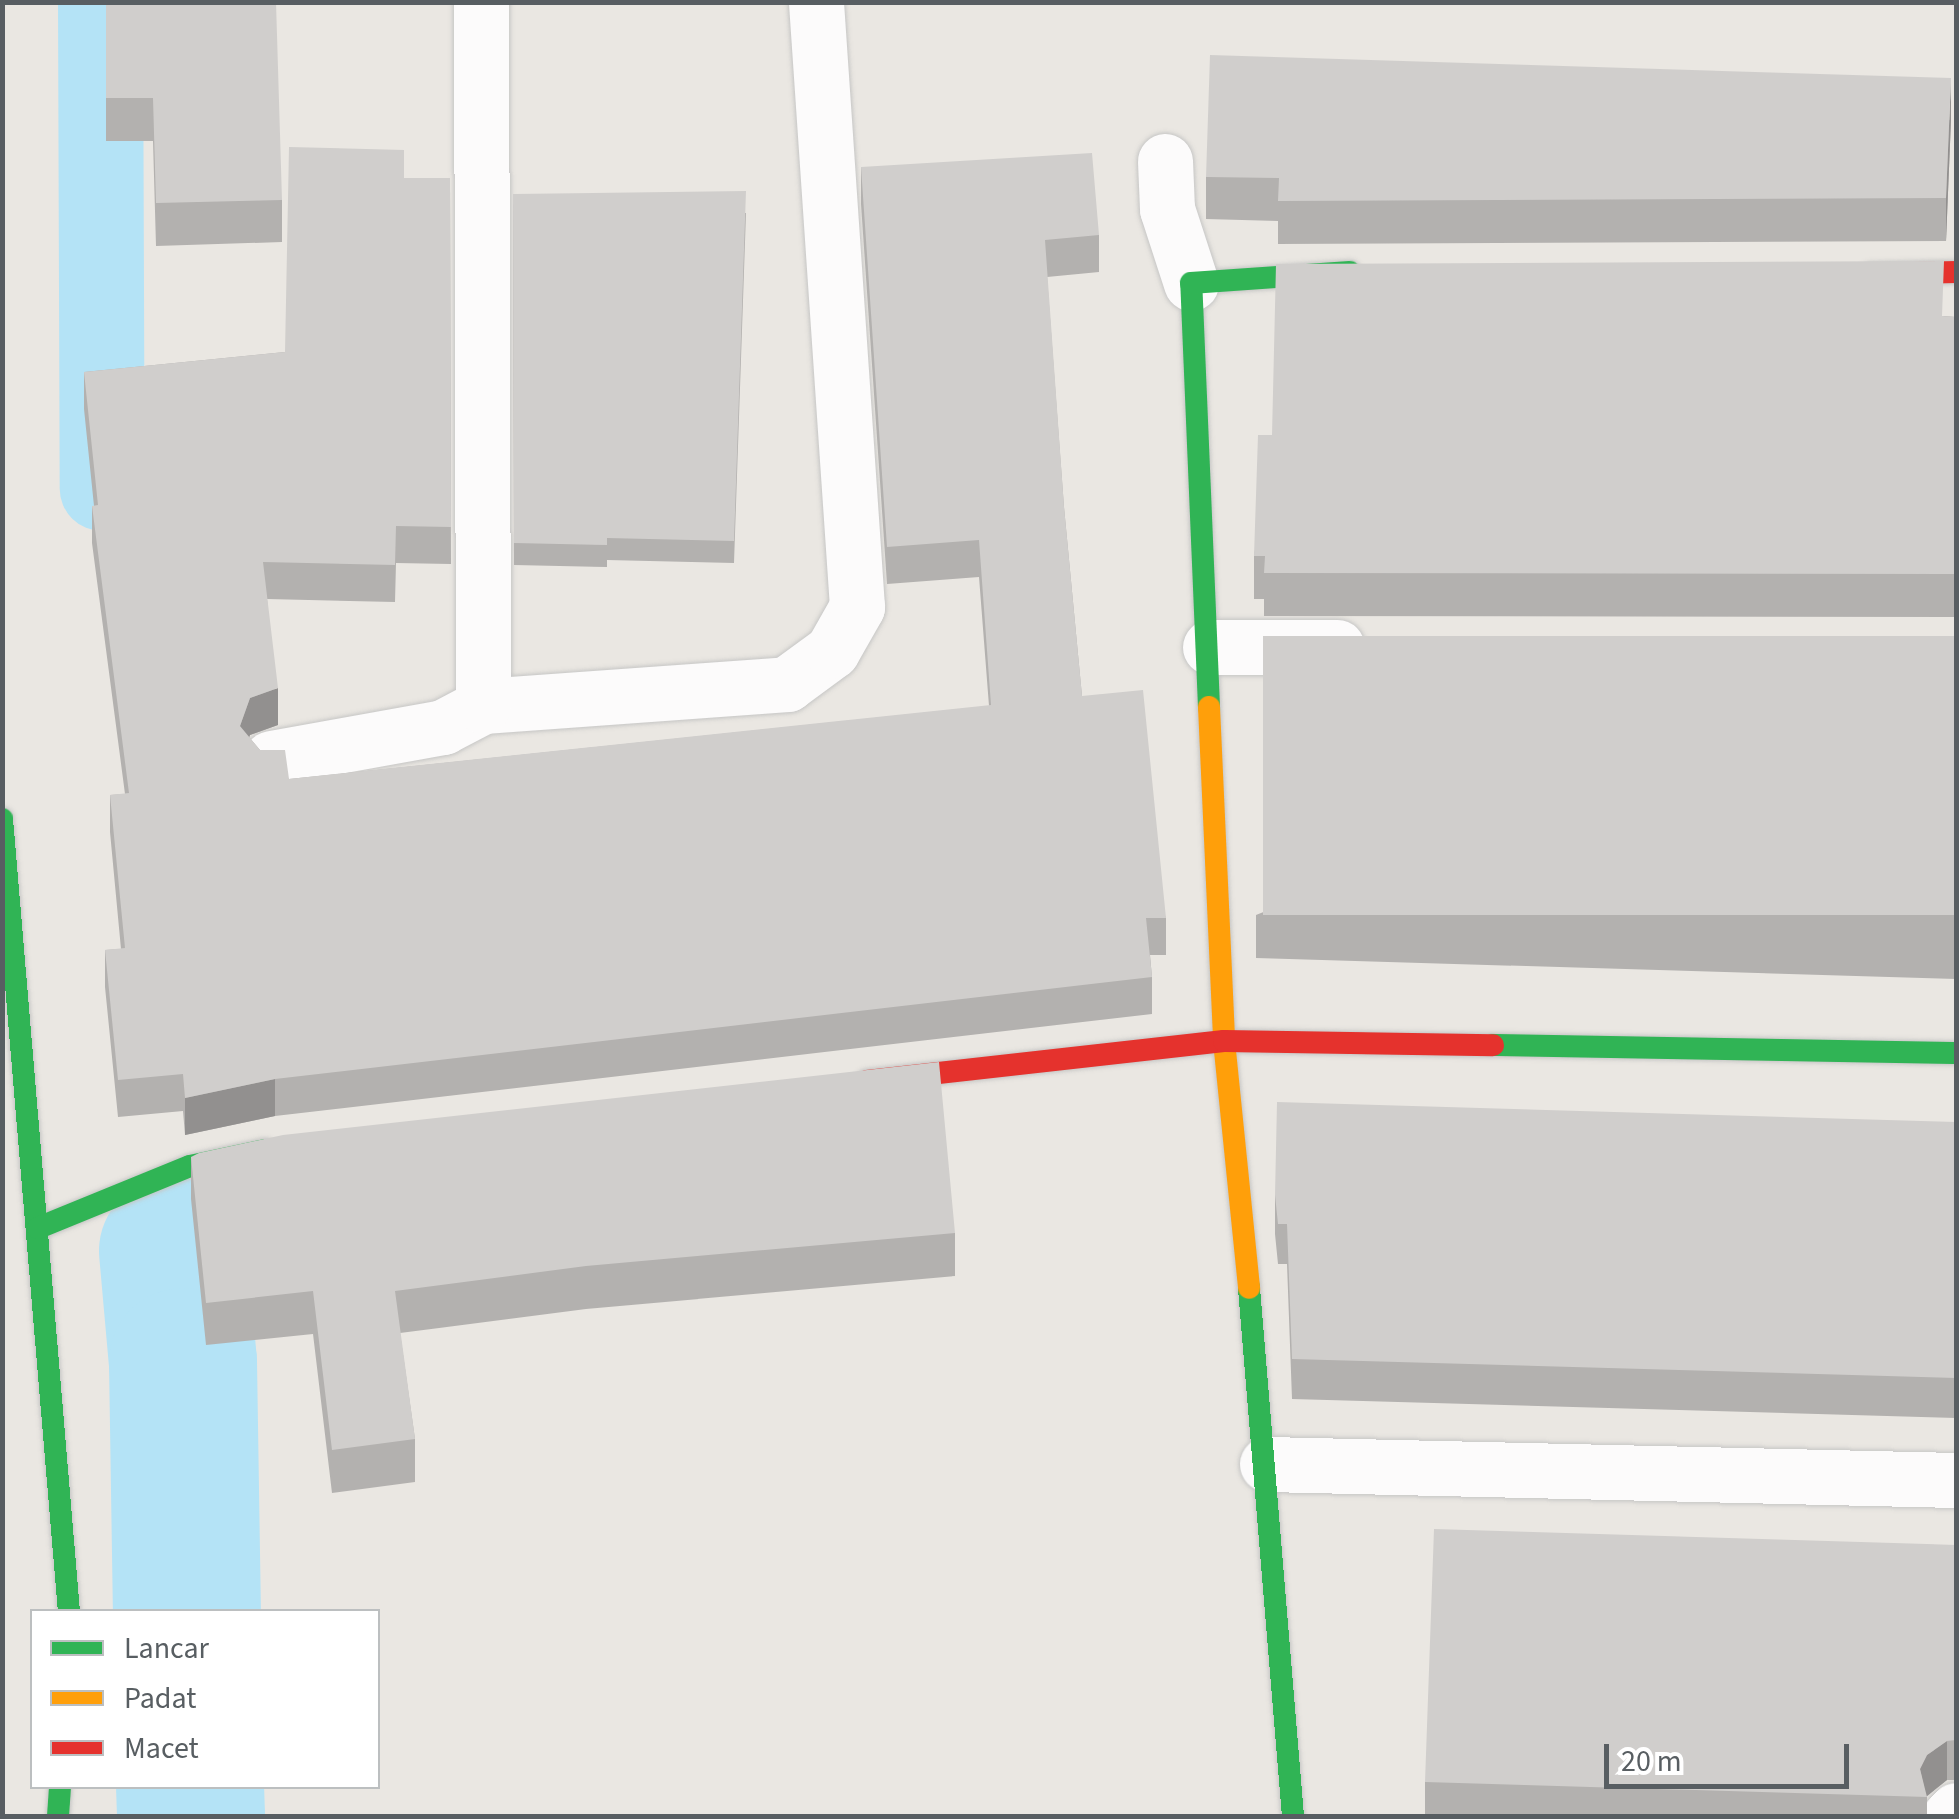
<!DOCTYPE html>
<style>
body{margin:0}
#map{position:relative;width:1959px;height:1819px;overflow:hidden;background:#eae7e2;font-family:"Source Sans 3",sans-serif}
div>[style]{position:absolute}
[style*='--x']{left:calc(var(--x)*1px);top:calc(var(--y)*1px);width:calc(var(--w)*1px);rotate:calc(var(--a)*1deg)}
.canal>*{height:85px;margin:-42.5px;padding:0 42.5px;transform-origin:42.5px;border-radius:42.5px;background:#b4e3f6}
.river>*{height:148px;margin:-74px;padding:0 74px;transform-origin:74px;border-radius:74px;background:#b4e3f6}
.roads{filter:drop-shadow(0 0 2px #c6c6c5) drop-shadow(0 0 2px #c6c6c5)}
.street>*{height:55px;margin:-27.5px;padding:0 27.5px;transform-origin:27.5px;border-radius:27.5px;background:#fcfbfb}
.fast>*{height:22px;margin:-11px;padding:0 11px;transform-origin:11px;border-radius:11px;background:#30b455}
.slow>*{height:22px;margin:-11px;padding:0 11px;transform-origin:11px;border-radius:11px;background:#ff9f0a}
.jam>*{height:22px;margin:-11px;padding:0 11px;transform-origin:11px;border-radius:11px;background:#e5322d}
.wall>*{inset:0;background:#b3b1af}
.shaded-wall>*{inset:0;background:#92908f}
.building>*{inset:0;background:#d0cecc;transform-origin:0 0}
span{translate:-50% -50%;white-space:nowrap;text-align:center;line-height:1.15;-webkit-text-stroke:8px #fff;paint-order:stroke}
.frame{position:absolute;inset:0;border:5px solid #585e62;pointer-events:none}
.legend{position:absolute;left:30px;top:1609px;width:350px;height:180px;box-sizing:border-box;background:#fff;border:2px solid #bcbfc0;margin:0;padding:12px 18px;list-style:none;font-size:30px;color:#585e62}
.legend li{display:flex;align-items:center;gap:20px;height:50px}
.legend b{width:50px;border:2px solid #bcbfc0}
.scale{position:absolute;left:1604px;top:1744px;width:245px;height:45px;box-sizing:border-box;border:5px solid #585e62;border-top:0;padding-left:12px;font-size:30px;line-height:35px;white-space:nowrap;color:#585e62;-webkit-text-stroke:8px #fff;paint-order:stroke}
</style>
<div id="map">
<div class="canal">
<i style="--x:100;--y:2;--w:486;--a:89.8"></i>
</div>
<div class="river">
<i style="--x:173;--y:1251;--w:111;--a:84.9"></i>
<i style="--x:183;--y:1362;--w:250;--a:89.1"></i>
<i style="--x:190;--y:1786;--w:30;--a:88"></i>
</div>
<div class="roads">
<div class="street">
<i style="--x:1165;--y:161;--w:48;--a:87.6"></i>
<i style="--x:1167;--y:209;--w:78;--a:72"></i>
<i style="--x:1210;--y:647;--w:127;--a:0"></i>
<i style="--x:483;--y:706;--w:305;--a:-4.1"></i>
<i style="--x:787;--y:684;--w:56;--a:-36.3"></i>
<i style="--x:832;--y:651;--w:51;--a:-60.4"></i>
<i style="--x:857;--y:607;--w:606;--a:-93.88"></i>
<i style="--x:271;--y:758;--w:175;--a:-10.2"></i>
<i style="--x:443;--y:727;--w:45;--a:-27.7"></i>
<i style="--x:483;--y:706;--w:704;--a:-90.16"></i>
<i style="--x:1267;--y:1464;--w:689;--a:1.33"></i>
<i style="--x:1950;--y:1816;--w:8;--a:-45"></i>
</div>
<div class="fast">
<i style="--x:1209;--y:707;--w:424;--a:-92.4"></i>
<i style="--x:1191;--y:283;--w:159;--a:-4"></i>
<i style="--x:2;--y:819;--w:796;--a:85.17"></i>
<i style="--x:1493;--y:1045;--w:463;--a:1"></i>
<i style="--x:38;--y:1228;--w:164;--a:-22.2"></i>
<i style="--x:190;--y:1166;--w:77;--a:-12"></i>
<i style="--x:1249;--y:1288;--w:530;--a:85.24"></i>
<i style="--x:58;--y:1816;--w:30;--a:-86"></i>
</div>
<div class="slow">
<i style="--x:1209;--y:707;--w:334;--a:87.4"></i>
<i style="--x:1224;--y:1041;--w:248;--a:84.2"></i>
</div>
<div class="jam">
<i style="--x:1871;--y:274;--w:85;--a:-1.3"></i>
<i style="--x:867;--y:1081;--w:359;--a:-6.4"></i>
<i style="--x:1224;--y:1041;--w:269;--a:0.9"></i>
</div>
</div>
<div class="wall">
<i style="clip-path:polygon(106px 2px,282px 200px,282px 242px,156px 246px,153px 141px,106px 141px)"></i>
<i style="clip-path:polygon(1951px 120px,1946px 241px,1278px 244px,1278px 221px,1206px 219px,1206px 177px)"></i>
<i style="clip-path:polygon(861px 167px,1099px 235px,1099px 272px,1047px 277px,1064px 507px,1082px 696px,1166px 918px,1166px 955px,1150px 955px,1152px 977px,1152px 1014px,275px 1116px,185px 1135px,183px 1111px,118px 1117px,105px 987px,105px 950px,121px 949px,110px 832px,110px 795px,125px 794px,92px 543px,92px 506px,94px 506px,84px 409px,84px 372px,285px 352px,404px 178px,450px 178px,451px 564px,396px 563px,395px 602px,267px 599px,278px 725px,250px 735px,249px 737px,260px 750px,289px 779px,989px 706px,979px 577px,887px 584px,861px 204px)"></i>
<i style="clip-path:polygon(513px 194px,746px 213px,734px 563px,607px 560px,607px 567px,514px 565px)"></i>
<i style="clip-path:polygon(1944px 316px,1956px 317px,1956px 617px,1264px 616px,1264px 599px,1254px 599px,1254px 556px,1272px 435px)"></i>
<i style="clip-path:polygon(1956px 636px,1956px 979px,1256px 958px,1256px 915px)"></i>
<i style="clip-path:polygon(1956px 1122px,1956px 1418px,1292px 1399px,1287px 1264px,1278px 1264px,1275px 1234px,1275px 1195px)"></i>
<i style="clip-path:polygon(191px 1157px,955px 1233px,955px 1276px,586px 1309px,400px 1333px,415px 1439px,415px 1482px,332px 1493px,313px 1334px,206px 1345px,191px 1199px)"></i>
<i style="clip-path:polygon(1956px 1545px,1956px 1780px,1947px 1780px,1927px 1795px,1927px 1816px,1425px 1816px,1425px 1782px)"></i>
</div>
<div class="shaded-wall">
<i style="clip-path:polygon(1951px 78px,1951px 120px,1946px 241px,1946px 198px)"></i>
<i style="clip-path:polygon(278px 688px,278px 725px,250px 735px,240px 763px,240px 726px,250px 698px)"></i>
<i style="clip-path:polygon(275px 1079px,275px 1116px,185px 1135px,185px 1098px)"></i>
<i style="clip-path:polygon(1947px 1741px,1947px 1780px,1926px 1797px,1920px 1769px,1927px 1755px)"></i>
</div>
<div class="building">
<i style="clip-path:polygon(106px 2px,276px 2px,282px 200px,156px 203px,153px 98px,106px 98px)"></i>
<i style="clip-path:polygon(1210px 55px,1951px 78px,1946px 198px,1278px 201px,1279px 178px,1206px 177px)"></i>
<i style="clip-path:polygon(289px 147px,404px 150px,404px 178px,450px 178px,451px 527px,396px 526px,395px 565px,263px 562px,278px 688px,250px 698px,240px 726px,260px 750px,285px 750px,289px 779px,991px 705px,979px 540px,887px 547px,861px 167px,1092px 153px,1099px 235px,1045px 240px,1064px 507px,1082px 696px,1143px 690px,1166px 918px,1146px 918px,1152px 977px,275px 1079px,185px 1098px,183px 1074px,118px 1080px,105px 950px,125px 948px,110px 795px,129px 793px,92px 506px,98px 505px,84px 372px,285px 352px)"></i>
<i style="clip-path:polygon(746px 191px,734px 541px,607px 538px,607px 545px,514px 543px,513px 194px)"></i>
<i style="clip-path:polygon(1944px 261px,1942px 316px,1956px 317px,1956px 574px,1264px 573px,1265px 556px,1254px 556px,1258px 435px,1272px 435px,1276px 264px)"></i>
<i style="left:1263px;top:636px;width:693px;height:279px"></i>
<i style="clip-path:polygon(939px 1062px,955px 1233px,586px 1266px,395px 1291px,415px 1439px,332px 1450px,313px 1291px,206px 1303px,191px 1157px,199px 1153px,283px 1135px)"></i>
<i style="clip-path:polygon(1277px 1102px,1956px 1122px,1956px 1378px,1292px 1359px,1287px 1224px,1278px 1224px,1275px 1195px)"></i>
<i style="clip-path:polygon(1434px 1529px,1956px 1545px,1956px 1740px,1947px 1741px,1927px 1755px,1920px 1769px,1927px 1797px,1425px 1782px)"></i>
</div>
<div class="frame"></div>
<ul class="legend">
<li><b style="height:12px;background:#30b455"></b>Lancar</li>
<li><b style="height:12px;background:#ff9f0a"></b>Padat</li>
<li><b style="height:12px;background:#e5322d"></b>Macet</li>
</ul>
<div class="scale">20 m</div>
</div>
